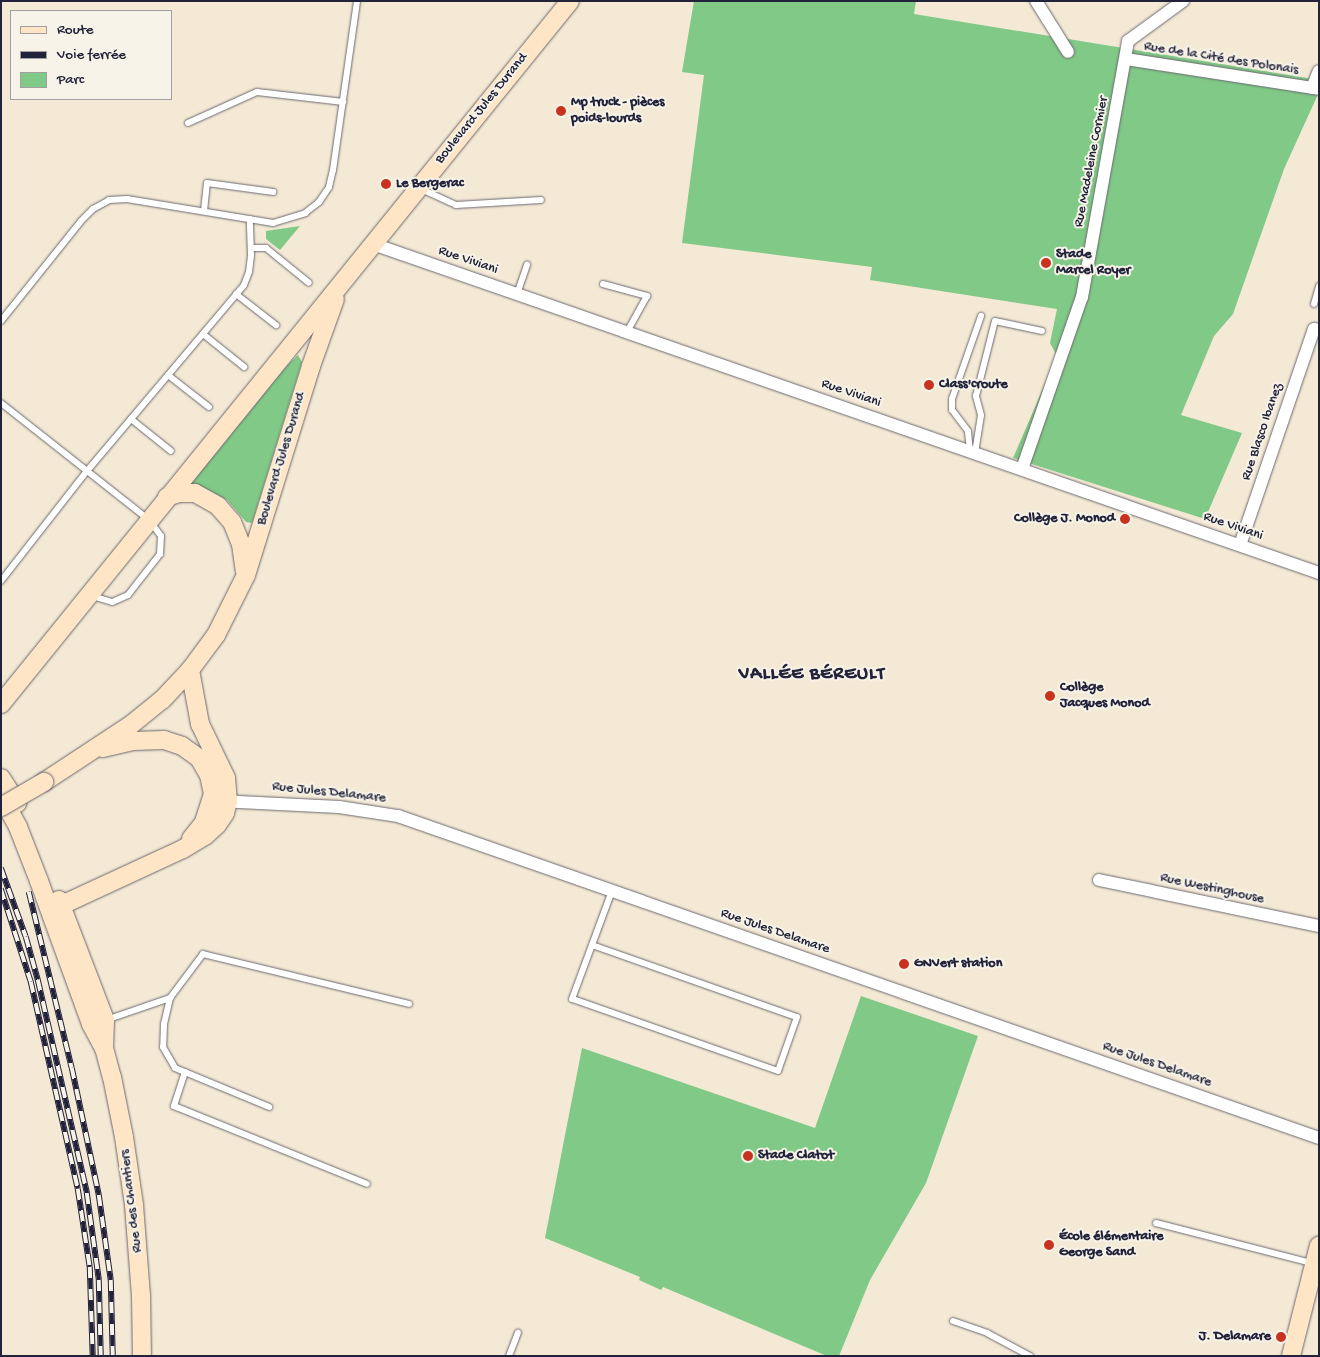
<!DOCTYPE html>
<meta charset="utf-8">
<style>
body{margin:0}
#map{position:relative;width:1320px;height:1357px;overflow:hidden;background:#f3e9d4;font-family:"Gochi Hand",sans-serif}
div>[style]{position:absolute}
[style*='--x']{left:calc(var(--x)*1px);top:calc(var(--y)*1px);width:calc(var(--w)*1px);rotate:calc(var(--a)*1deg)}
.green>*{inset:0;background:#80c986}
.roads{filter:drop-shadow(0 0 1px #6b6871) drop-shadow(0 0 1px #6b6871)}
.lane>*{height:6px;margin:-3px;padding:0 3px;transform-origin:3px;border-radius:3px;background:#fff}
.street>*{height:12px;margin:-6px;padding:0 6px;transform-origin:6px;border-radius:6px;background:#fff}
.secondary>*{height:18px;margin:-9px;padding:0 9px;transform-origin:9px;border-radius:9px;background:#fee5c5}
.rail>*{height:5.5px;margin-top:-2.75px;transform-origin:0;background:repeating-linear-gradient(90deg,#f7f3e8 0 11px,#22223b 0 22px);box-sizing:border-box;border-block:1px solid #22223b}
.bridges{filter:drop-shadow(0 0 1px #6b6871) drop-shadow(0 0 1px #6b6871)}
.secondary-bridge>*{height:18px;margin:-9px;padding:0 9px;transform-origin:9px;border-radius:9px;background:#fee5c5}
.dots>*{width:14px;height:14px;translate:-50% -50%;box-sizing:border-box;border:2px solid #f7f3e8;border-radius:50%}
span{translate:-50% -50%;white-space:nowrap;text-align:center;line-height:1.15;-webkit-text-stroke:4px #f7f3e8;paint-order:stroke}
.street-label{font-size:14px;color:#22223b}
.poi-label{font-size:14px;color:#22223b;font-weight:700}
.left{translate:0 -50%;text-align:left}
.right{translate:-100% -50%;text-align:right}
.district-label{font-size:19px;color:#22223b;font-weight:700;letter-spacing:1px}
.frame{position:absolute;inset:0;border:2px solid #22223b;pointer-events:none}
.legend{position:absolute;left:10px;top:10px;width:162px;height:90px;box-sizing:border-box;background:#f7f3e8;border:1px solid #a29fa3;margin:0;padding:6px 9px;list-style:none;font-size:15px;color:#22223b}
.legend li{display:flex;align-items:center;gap:10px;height:25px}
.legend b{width:25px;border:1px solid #a29fa3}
</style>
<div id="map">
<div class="green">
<i style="clip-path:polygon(694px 1px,916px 1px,914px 14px,1319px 80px,1319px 92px,1284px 169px,1233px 314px,1214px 336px,1181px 415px,1242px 433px,1205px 519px,1013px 458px,1057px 356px,1050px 343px,1057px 309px,870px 280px,872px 267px,682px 243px,704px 75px,682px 72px)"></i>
<i style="clip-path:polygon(300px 226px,280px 250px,266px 239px,266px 231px)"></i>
<i style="clip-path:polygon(298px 355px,302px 362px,252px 523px,246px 522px,227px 500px,195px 487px,175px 491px,250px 401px)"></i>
<i style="clip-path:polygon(861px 996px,978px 1036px,926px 1183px,870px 1280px,839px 1356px,827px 1356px,663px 1287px,661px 1290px,639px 1280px,640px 1277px,545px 1238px,582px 1048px,815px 1128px)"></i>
</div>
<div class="roads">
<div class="lane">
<i style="--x:188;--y:123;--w:76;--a:-24.2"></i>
<i style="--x:257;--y:92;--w:87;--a:6.6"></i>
<i style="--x:419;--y:188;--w:41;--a:24.7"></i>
<i style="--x:456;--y:205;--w:85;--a:-3.4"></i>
<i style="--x:204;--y:211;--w:28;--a:-84"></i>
<i style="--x:207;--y:183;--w:67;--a:7.8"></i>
<i style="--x:251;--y:248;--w:15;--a:0"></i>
<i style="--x:266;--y:248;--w:55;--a:39.1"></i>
<i style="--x:603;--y:284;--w:46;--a:15.3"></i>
<i style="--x:647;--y:296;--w:41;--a:119.1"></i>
<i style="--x:236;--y:294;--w:51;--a:37.8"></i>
<i style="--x:517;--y:294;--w:31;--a:-71"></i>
<i style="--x:1314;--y:304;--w:19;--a:-74"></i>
<i style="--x:1;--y:321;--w:128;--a:-51.3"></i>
<i style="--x:81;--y:221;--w:17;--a:-45"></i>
<i style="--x:93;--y:209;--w:18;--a:-29"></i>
<i style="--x:109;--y:200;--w:18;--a:-3"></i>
<i style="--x:127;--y:199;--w:148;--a:9.3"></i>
<i style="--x:273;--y:223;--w:34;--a:-17"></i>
<i style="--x:305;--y:213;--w:18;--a:-38"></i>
<i style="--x:319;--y:202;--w:18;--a:-56"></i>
<i style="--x:329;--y:187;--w:17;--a:-77"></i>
<i style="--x:333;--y:170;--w:171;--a:-81.9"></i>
<i style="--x:203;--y:334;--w:53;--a:38.8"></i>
<i style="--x:168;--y:375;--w:52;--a:38"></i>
<i style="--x:1;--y:403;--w:189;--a:38.3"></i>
<i style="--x:149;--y:520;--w:20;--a:53"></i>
<i style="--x:161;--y:536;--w:18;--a:93"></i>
<i style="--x:160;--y:554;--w:52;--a:128"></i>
<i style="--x:128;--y:595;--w:17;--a:156"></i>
<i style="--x:112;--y:602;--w:21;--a:-163"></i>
<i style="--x:131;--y:419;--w:51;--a:38.7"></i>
<i style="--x:970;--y:451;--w:20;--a:-96"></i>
<i style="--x:968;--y:431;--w:26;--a:-127"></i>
<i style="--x:952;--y:410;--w:11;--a:-90"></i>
<i style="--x:952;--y:399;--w:88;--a:-70.7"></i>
<i style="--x:975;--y:453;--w:38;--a:-81"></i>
<i style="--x:981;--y:415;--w:20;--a:-105"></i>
<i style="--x:976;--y:396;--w:77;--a:-75.8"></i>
<i style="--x:995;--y:321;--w:48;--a:12"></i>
<i style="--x:1;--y:581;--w:140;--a:-52"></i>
<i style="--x:87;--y:471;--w:243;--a:-49.8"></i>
<i style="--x:244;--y:285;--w:14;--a:-69"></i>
<i style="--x:249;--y:272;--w:17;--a:-83"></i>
<i style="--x:251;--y:255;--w:36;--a:-92"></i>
<i style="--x:592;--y:945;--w:217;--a:19.4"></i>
<i style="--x:797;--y:1017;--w:57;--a:109.4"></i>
<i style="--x:778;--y:1071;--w:218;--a:-160.7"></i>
<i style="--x:572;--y:999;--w:115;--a:-69.7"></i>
<i style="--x:170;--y:998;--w:27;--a:103"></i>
<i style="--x:164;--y:1024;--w:23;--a:92"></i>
<i style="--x:163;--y:1047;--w:24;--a:60"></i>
<i style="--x:175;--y:1068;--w:102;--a:22.5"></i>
<i style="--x:106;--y:1020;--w:68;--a:-19"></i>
<i style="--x:170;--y:998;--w:55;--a:-53.1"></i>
<i style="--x:203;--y:954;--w:212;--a:13.6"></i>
<i style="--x:185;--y:1072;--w:36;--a:108"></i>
<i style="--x:174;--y:1106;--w:208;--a:22"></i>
<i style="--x:1156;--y:1223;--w:161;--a:14.4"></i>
<i style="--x:953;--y:1321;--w:36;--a:19"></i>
<i style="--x:987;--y:1333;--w:49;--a:28.1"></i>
<i style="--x:509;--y:1356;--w:25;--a:-69"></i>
</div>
<div class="street">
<i style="--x:1036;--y:1;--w:60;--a:57.9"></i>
<i style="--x:1126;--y:59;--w:195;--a:8.8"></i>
<i style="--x:1312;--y:88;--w:18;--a:-68"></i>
<i style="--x:373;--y:244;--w:1002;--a:19.18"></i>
<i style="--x:1022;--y:469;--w:182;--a:-70.8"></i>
<i style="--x:1082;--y:297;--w:260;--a:-79.8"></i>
<i style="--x:1128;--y:41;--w:68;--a:-36"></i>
<i style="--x:1240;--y:545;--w:228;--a:-71.1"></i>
<i style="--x:1314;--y:329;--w:5;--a:11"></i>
<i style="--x:219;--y:801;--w:120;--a:2.9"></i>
<i style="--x:339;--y:807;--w:60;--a:8.7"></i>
<i style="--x:398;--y:816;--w:976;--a:19.27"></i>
<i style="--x:1099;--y:880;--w:225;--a:11.8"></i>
</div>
<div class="secondary">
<i style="--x:167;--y:497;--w:13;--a:-18"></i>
<i style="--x:179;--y:493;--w:16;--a:0"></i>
<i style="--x:195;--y:493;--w:26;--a:29"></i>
<i style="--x:218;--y:506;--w:21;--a:49"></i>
<i style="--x:232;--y:522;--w:24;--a:68"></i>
<i style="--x:241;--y:544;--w:27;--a:82"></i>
<i style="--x:1;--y:704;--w:904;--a:-51.01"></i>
<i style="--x:103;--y:748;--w:31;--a:-13"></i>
<i style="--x:133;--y:741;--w:31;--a:-2"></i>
<i style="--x:164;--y:740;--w:19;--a:18"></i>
<i style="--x:182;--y:746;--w:21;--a:35"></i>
<i style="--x:199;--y:758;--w:20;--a:60"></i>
<i style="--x:209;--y:775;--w:19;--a:78"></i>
<i style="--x:213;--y:794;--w:32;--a:108"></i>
<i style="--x:203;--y:824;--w:19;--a:129"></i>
<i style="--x:1;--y:778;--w:30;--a:57"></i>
<i style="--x:44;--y:782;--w:105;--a:-33.4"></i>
<i style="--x:132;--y:724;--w:38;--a:-39"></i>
<i style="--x:162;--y:700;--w:41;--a:-47"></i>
<i style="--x:190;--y:670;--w:44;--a:-53.4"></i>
<i style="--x:216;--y:635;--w:67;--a:-63.4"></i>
<i style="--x:246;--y:575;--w:219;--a:-72.7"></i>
<i style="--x:311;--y:366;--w:71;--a:-70.3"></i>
<i style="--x:1;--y:796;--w:35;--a:61"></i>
<i style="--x:18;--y:827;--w:58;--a:68.7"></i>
<i style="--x:39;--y:881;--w:152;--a:70"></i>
<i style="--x:91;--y:1024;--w:27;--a:62"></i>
<i style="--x:104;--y:1048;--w:30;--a:75"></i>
<i style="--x:112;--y:1077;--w:61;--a:78.7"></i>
<i style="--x:124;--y:1137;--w:69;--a:81.6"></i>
<i style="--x:134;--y:1205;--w:90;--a:85.6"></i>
<i style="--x:141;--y:1295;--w:61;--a:89.1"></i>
<i style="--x:59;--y:900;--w:129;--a:69"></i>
<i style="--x:105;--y:1020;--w:28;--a:92"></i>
<i style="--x:51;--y:910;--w:145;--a:-24.8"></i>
<i style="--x:183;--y:849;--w:26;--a:-31"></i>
<i style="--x:205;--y:836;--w:16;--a:-43"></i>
<i style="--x:217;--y:825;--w:14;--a:-56"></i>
<i style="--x:225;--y:813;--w:12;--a:-76"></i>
<i style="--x:228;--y:801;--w:23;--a:-95"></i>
<i style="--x:226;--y:778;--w:60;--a:-115.7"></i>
<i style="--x:200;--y:724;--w:55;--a:-100.5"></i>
<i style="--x:1291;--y:1356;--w:114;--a:-75.8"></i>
</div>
</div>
<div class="rail">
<i style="--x:1;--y:868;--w:73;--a:70.1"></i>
<i style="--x:26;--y:937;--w:45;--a:74.4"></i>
<i style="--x:38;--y:980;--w:219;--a:77"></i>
<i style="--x:87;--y:1193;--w:88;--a:82.1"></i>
<i style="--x:99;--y:1280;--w:76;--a:88.5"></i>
<i style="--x:1;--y:889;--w:98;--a:72.1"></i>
<i style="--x:31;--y:982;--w:212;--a:77.2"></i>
<i style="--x:78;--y:1189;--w:79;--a:81.3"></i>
<i style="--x:90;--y:1267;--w:89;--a:88.1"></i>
<i style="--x:29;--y:892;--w:181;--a:76.3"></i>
<i style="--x:72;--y:1068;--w:130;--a:78"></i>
<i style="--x:99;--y:1195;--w:86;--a:82"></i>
<i style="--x:111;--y:1280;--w:76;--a:88.5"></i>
</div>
<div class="bridges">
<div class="secondary-bridge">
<i style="--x:1;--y:807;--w:50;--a:-30.2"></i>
</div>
</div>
<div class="dots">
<i style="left:561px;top:111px;background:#c8321e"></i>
<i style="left:386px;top:184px;background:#c8321e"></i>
<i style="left:1046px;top:263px;background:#c8321e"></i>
<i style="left:929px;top:385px;background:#c8321e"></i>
<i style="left:1125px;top:519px;background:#c8321e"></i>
<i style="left:1050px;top:696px;background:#c8321e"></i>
<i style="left:904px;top:964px;background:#c8321e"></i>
<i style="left:748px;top:1156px;background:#c8321e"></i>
<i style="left:1049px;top:1245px;background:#c8321e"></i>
<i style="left:1281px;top:1337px;background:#c8321e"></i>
</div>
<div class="street-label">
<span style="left:1221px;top:59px;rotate:9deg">Rue de la Cité des Polonais</span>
<span style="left:482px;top:109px;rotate:-51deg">Boulevard Jules Durand</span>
<span style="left:1092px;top:162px;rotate:-79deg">Rue Madeleine Cormier</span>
<span style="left:468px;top:261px;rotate:19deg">Rue Viviani</span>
<span style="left:851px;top:394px;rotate:19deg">Rue Viviani</span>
<span style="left:1263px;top:432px;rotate:-71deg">Rue Blasco Ibanez</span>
<span style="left:282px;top:459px;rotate:-73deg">Boulevard Jules Durand</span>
<span style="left:1233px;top:527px;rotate:19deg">Rue Viviani</span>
<span style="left:329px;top:793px;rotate:6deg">Rue Jules Delamare</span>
<span style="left:1212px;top:889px;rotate:12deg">Rue Westinghouse</span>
<span style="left:775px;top:932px;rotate:19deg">Rue Jules Delamare</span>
<span style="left:1157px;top:1065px;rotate:19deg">Rue Jules Delamare</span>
<span style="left:132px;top:1201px;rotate:-97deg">Rue des Chantiers</span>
</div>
<div class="poi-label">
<span class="left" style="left:571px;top:111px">Mp truck - pièces<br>poids-lourds</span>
<span class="left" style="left:396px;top:184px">Le Bergerac</span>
<span class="left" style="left:1056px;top:263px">Stade<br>Marcel Royer</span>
<span class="left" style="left:939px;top:385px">Class'croute</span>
<span class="right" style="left:1115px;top:519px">Collège J. Monod</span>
<span class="left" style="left:1060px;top:696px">Collège<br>Jacques Monod</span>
<span class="left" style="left:914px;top:964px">GNVert station</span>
<span class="left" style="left:758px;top:1156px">Stade Clatot</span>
<span class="left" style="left:1059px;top:1245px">École élémentaire<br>George Sand</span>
<span class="right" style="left:1271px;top:1337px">J. Delamare</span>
</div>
<div class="district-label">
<span style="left:812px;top:675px">VALLÉE BÉREULT</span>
</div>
<div class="frame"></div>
<ul class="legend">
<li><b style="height:6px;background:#fee5c5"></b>Route</li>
<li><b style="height:6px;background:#22223b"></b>Voie ferrée</li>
<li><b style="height:14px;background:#80c986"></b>Parc</li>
</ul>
</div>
